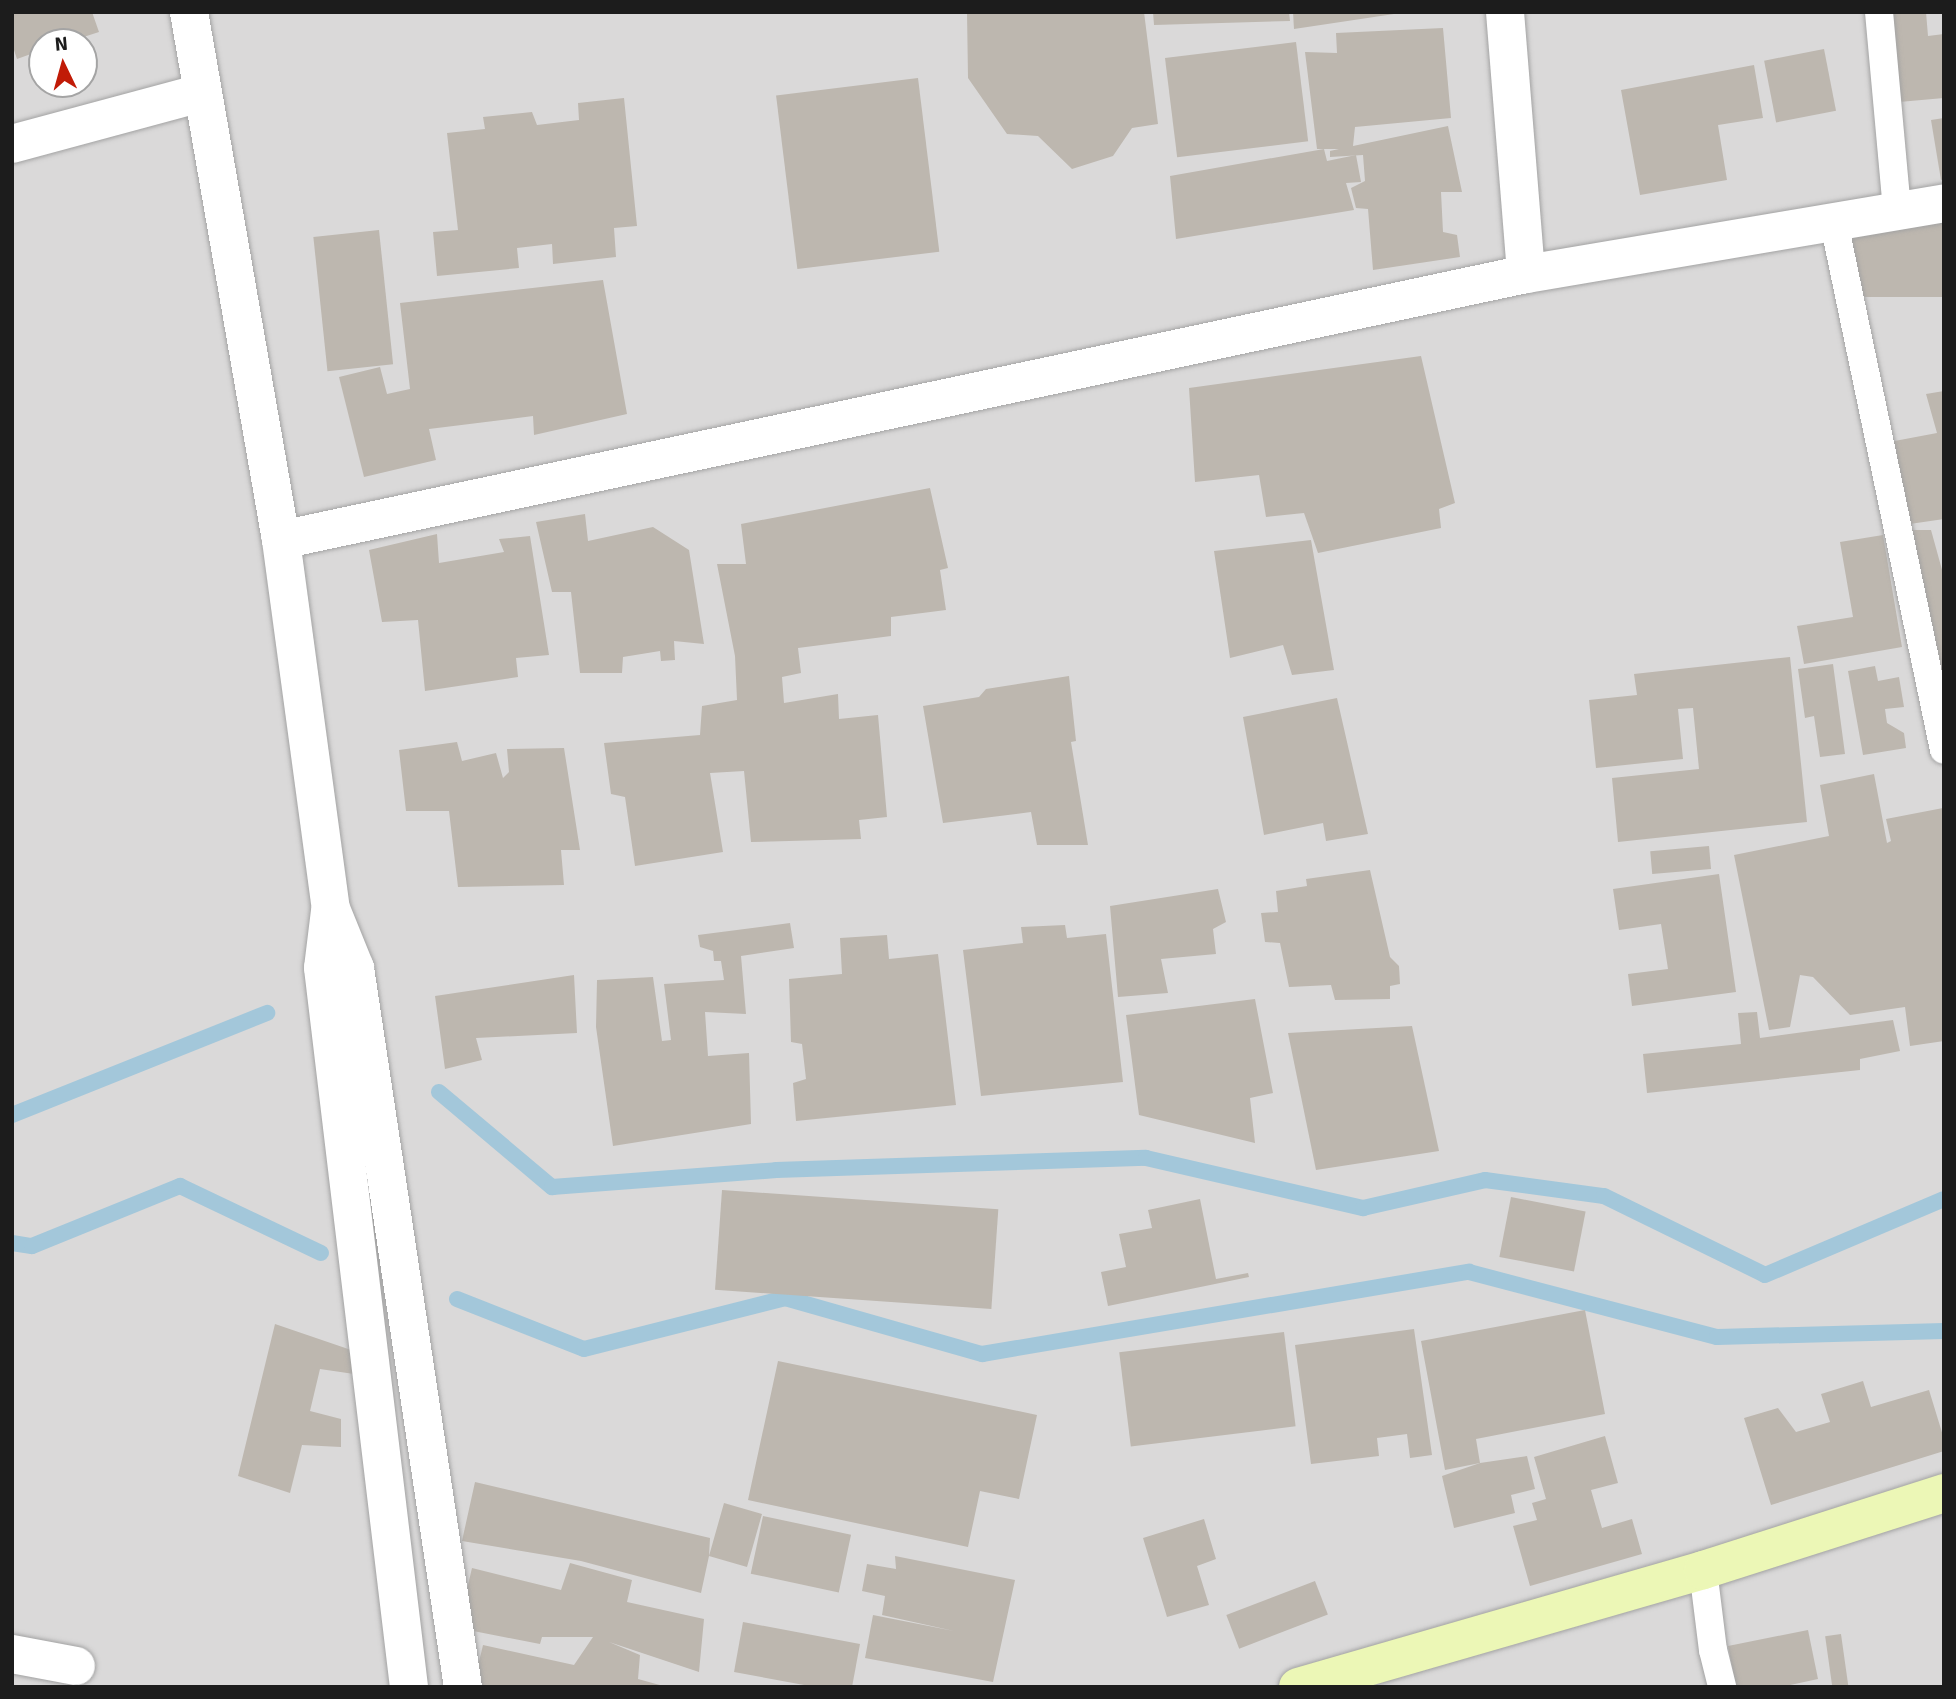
<!DOCTYPE html>
<style>
body{margin:0}
#map{position:relative;width:1956px;height:1699px;overflow:hidden;background:#edebe2;font-family:Signika,sans-serif}
div>[style]{position:absolute}
[style*='--x']{left:calc(var(--x)*1px);top:calc(var(--y)*1px);width:calc(var(--w)*1px);rotate:calc(var(--a)*1deg)}
.residential>*{inset:0;background:#dad9d9}
.stream>*{height:16px;margin:-8px;padding:0 8px;transform-origin:8px;border-radius:8px;background:#a3c7da}
.building>*{inset:0;background:#bdb7af;transform-origin:0 0}
.roads{filter:drop-shadow(0 0 2px #a3a3a3) drop-shadow(0 0 2px #a3a3a3)}
.service>*{height:28px;margin:-14px;padding:0 14px;transform-origin:14px;border-radius:14px;background:#fff}
.minor>*{height:38px;margin:-19px;padding:0 19px;transform-origin:19px;border-radius:19px;background:#fff}
.secondary>*{height:38px;margin:-19px;padding:0 19px;transform-origin:19px;border-radius:19px;background:#ecf7b6}
span{translate:-50% -50%;white-space:nowrap;text-align:center;line-height:1.15;-webkit-text-stroke:7px #fff;paint-order:stroke}
.frame{position:absolute;inset:0;border:14px solid #1c1c1c;pointer-events:none}
.north{position:absolute;left:28px;top:28px;width:70px;height:70px;box-sizing:border-box;background:#fff;border:2px solid #a4a4a4;border-radius:50%;rotate:355deg;font-size:19px;font-weight:700;line-height:28px;text-align:center;color:#1c1c1c}
.north::after{content:'';display:block;margin:auto;width:24px;height:32px;background:#c11b07;clip-path:polygon(50% 0,100% 100%,50% 72%,0 100%)}
</style>
<div id="map">
<div class="residential">
<i style="clip-path:polygon(evenodd,12px 12px,1944px 12px,1944px 1687px,12px 1687px,12px 12px,42px 42px,84px 42px,84px 84px,42px 84px,42px 42px)"></i>
</div>
<div class="stream">
<i style="--x:439;--y:1092;--w:148;--a:40.1"></i>
<i style="--x:552;--y:1187;--w:225;--a:-4.3"></i>
<i style="--x:776;--y:1170;--w:370;--a:-1.9"></i>
<i style="--x:1146;--y:1158;--w:223;--a:13"></i>
<i style="--x:1363;--y:1208;--w:125;--a:-12.9"></i>
<i style="--x:1485;--y:1180;--w:120;--a:7.7"></i>
<i style="--x:1604;--y:1196;--w:179;--a:26.1"></i>
<i style="--x:1765;--y:1275;--w:194;--a:-23"></i>
<i style="--x:12;--y:1115;--w:275;--a:-21.8"></i>
<i style="--x:12;--y:1243;--w:20;--a:9"></i>
<i style="--x:32;--y:1246;--w:160;--a:-22.1"></i>
<i style="--x:180;--y:1186;--w:156;--a:25.4"></i>
<i style="--x:457;--y:1299;--w:136;--a:21.5"></i>
<i style="--x:584;--y:1349;--w:207;--a:-14.2"></i>
<i style="--x:785;--y:1298;--w:205;--a:15.9"></i>
<i style="--x:982;--y:1354;--w:494;--a:-9.6"></i>
<i style="--x:1469;--y:1272;--w:256;--a:14.7"></i>
<i style="--x:1717;--y:1337;--w:227;--a:-1.5"></i>
</div>
<div class="building">
<i style="clip-path:polygon(12px 12px,92px 12px,99px 32px,68px 42px,42px 42px,42px 50px,17px 59px,12px 44px)"></i>
<i style="clip-path:polygon(967px 12px,1144px 12px,1158px 124px,1132px 128px,1113px 156px,1072px 169px,1038px 136px,1007px 134px,968px 78px)"></i>
<i style="clip-path:polygon(1153px 12px,1289px 12px,1290px 21px,1154px 25px)"></i>
<i style="clip-path:polygon(1293px 12px,1394px 12px,1394px 14px,1294px 29px)"></i>
<i style="clip-path:polygon(1891px 12px,1926px 12px,1928px 36px,1944px 34px,1944px 98px,1899px 102px)"></i>
<i style="clip-path:polygon(1443px 28px,1451px 118px,1355px 127px,1353px 146px,1448px 126px,1462px 192px,1441px 192px,1443px 232px,1457px 235px,1460px 257px,1373px 270px,1368px 209px,1356px 208px,1351px 188px,1365px 181px,1363px 155px,1330px 157px,1330px 151px,1339px 149px,1317px 149px,1305px 52px,1337px 53px,1336px 33px)"></i>
<i style="left:1296px;top:42px;width:100px;height:132px;rotate:83deg"></i>
<i style="left:1824px;top:49px;width:63px;height:61px;rotate:79deg"></i>
<i style="clip-path:polygon(1754px 65px,1763px 118px,1718px 125px,1727px 180px,1640px 195px,1621px 90px)"></i>
<i style="left:918px;top:78px;width:175px;height:143px;rotate:83deg"></i>
<i style="clip-path:polygon(624px 98px,637px 226px,614px 228px,616px 257px,553px 264px,552px 244px,517px 248px,519px 268px,437px 276px,433px 232px,458px 230px,447px 133px,485px 129px,483px 117px,532px 112px,537px 125px,579px 120px,578px 103px)"></i>
<i style="clip-path:polygon(1944px 118px,1944px 179px,1941px 180px,1931px 120px)"></i>
<i style="clip-path:polygon(1324px 149px,1327px 161px,1356px 155px,1361px 182px,1346px 183px,1354px 210px,1176px 239px,1170px 176px)"></i>
<i style="left:1944px;top:221px;width:76px;height:102px;rotate:90deg"></i>
<i style="left:379px;top:230px;width:135px;height:66px;rotate:84deg"></i>
<i style="clip-path:polygon(603px 280px,627px 414px,534px 435px,533px 416px,429px 429px,436px 460px,364px 477px,339px 377px,380px 367px,387px 394px,410px 389px,400px 303px)"></i>
<i style="clip-path:polygon(1421px 356px,1455px 503px,1439px 509px,1441px 528px,1318px 553px,1304px 513px,1266px 517px,1259px 475px,1195px 482px,1189px 388px)"></i>
<i style="clip-path:polygon(1944px 391px,1944px 519px,1903px 525px,1884px 443px,1937px 433px,1926px 394px)"></i>
<i style="clip-path:polygon(930px 488px,948px 568px,940px 570px,946px 610px,891px 617px,891px 636px,798px 648px,801px 673px,782px 677px,784px 703px,838px 694px,839px 719px,878px 715px,887px 817px,859px 820px,861px 839px,751px 842px,744px 771px,710px 773px,723px 852px,635px 866px,625px 797px,611px 794px,604px 743px,700px 735px,702px 706px,737px 700px,735px 656px,717px 564px,746px 564px,741px 524px)"></i>
<i style="clip-path:polygon(585px 514px,588px 541px,653px 527px,689px 550px,704px 644px,674px 641px,675px 660px,661px 661px,660px 651px,623px 657px,622px 673px,580px 673px,571px 592px,552px 592px,536px 522px)"></i>
<i style="clip-path:polygon(1906px 530px,1931px 530px,1944px 577px,1944px 719px)"></i>
<i style="clip-path:polygon(437px 534px,439px 563px,504px 552px,499px 539px,530px 536px,549px 655px,516px 658px,518px 677px,425px 691px,418px 620px,382px 622px,369px 550px)"></i>
<i style="clip-path:polygon(1883px 535px,1902px 647px,1804px 664px,1797px 626px,1853px 617px,1840px 542px)"></i>
<i style="clip-path:polygon(1311px 540px,1334px 670px,1292px 675px,1283px 645px,1230px 658px,1214px 551px)"></i>
<i style="clip-path:polygon(1790px 657px,1807px 822px,1618px 842px,1612px 778px,1699px 769px,1693px 708px,1678px 709px,1683px 759px,1596px 768px,1589px 700px,1637px 695px,1634px 674px)"></i>
<i style="clip-path:polygon(1833px 664px,1845px 754px,1820px 757px,1814px 716px,1805px 718px,1798px 669px)"></i>
<i style="clip-path:polygon(1875px 666px,1878px 681px,1899px 677px,1904px 707px,1885px 709px,1887px 723px,1904px 733px,1906px 748px,1863px 755px,1848px 671px)"></i>
<i style="clip-path:polygon(1069px 676px,1076px 741px,1071px 742px,1088px 845px,1037px 845px,1031px 812px,943px 823px,923px 706px,979px 697px,986px 689px)"></i>
<i style="clip-path:polygon(1337px 698px,1368px 834px,1326px 841px,1323px 823px,1264px 835px,1243px 717px)"></i>
<i style="clip-path:polygon(457px 742px,462px 761px,496px 753px,503px 778px,509px 772px,507px 749px,564px 748px,580px 850px,561px 850px,564px 885px,458px 887px,449px 811px,406px 811px,399px 750px)"></i>
<i style="clip-path:polygon(1874px 774px,1887px 843px,1891px 841px,1886px 819px,1943px 808px,1944px 1041px,1910px 1046px,1905px 1007px,1850px 1015px,1813px 977px,1800px 975px,1790px 1027px,1769px 1030px,1734px 855px,1829px 836px,1820px 785px)"></i>
<i style="left:1709px;top:846px;width:23px;height:59px;rotate:85deg"></i>
<i style="clip-path:polygon(1370px 870px,1390px 957px,1399px 966px,1400px 984px,1390px 986px,1390px 999px,1335px 1000px,1331px 985px,1289px 987px,1280px 943px,1265px 942px,1261px 913px,1278px 912px,1276px 891px,1307px 886px,1306px 879px)"></i>
<i style="clip-path:polygon(1719px 874px,1736px 992px,1632px 1006px,1628px 974px,1668px 969px,1661px 924px,1619px 930px,1613px 889px)"></i>
<i style="clip-path:polygon(1218px 889px,1226px 922px,1213px 929px,1216px 954px,1161px 959px,1168px 993px,1118px 997px,1110px 906px)"></i>
<i style="clip-path:polygon(790px 923px,794px 948px,741px 956px,746px 1014px,705px 1012px,708px 1056px,749px 1053px,751px 1124px,613px 1146px,596px 1027px,597px 980px,653px 977px,662px 1041px,671px 1040px,664px 984px,724px 980px,721px 961px,714px 961px,713px 951px,700px 947px,698px 935px)"></i>
<i style="clip-path:polygon(1065px 925px,1067px 938px,1106px 934px,1123px 1082px,981px 1096px,963px 950px,1023px 943px,1021px 927px)"></i>
<i style="clip-path:polygon(887px 935px,889px 959px,938px 954px,956px 1105px,796px 1121px,793px 1083px,806px 1079px,802px 1044px,791px 1042px,789px 979px,842px 974px,840px 938px)"></i>
<i style="clip-path:polygon(574px 975px,577px 1033px,476px 1038px,482px 1060px,445px 1069px,435px 996px)"></i>
<i style="clip-path:polygon(1255px 999px,1273px 1093px,1250px 1098px,1255px 1143px,1139px 1115px,1126px 1015px)"></i>
<i style="clip-path:polygon(1757px 1012px,1760px 1038px,1893px 1020px,1900px 1051px,1860px 1059px,1860px 1070px,1647px 1093px,1643px 1054px,1741px 1044px,1738px 1013px)"></i>
<i style="clip-path:polygon(1412px 1026px,1439px 1151px,1316px 1170px,1288px 1033px)"></i>
<i style="left:722px;top:1190px;width:277px;height:100px;rotate:4deg"></i>
<i style="left:1511px;top:1197px;width:76px;height:61px;rotate:11deg"></i>
<i style="clip-path:polygon(1200px 1199px,1216px 1279px,1248px 1273px,1249px 1277px,1108px 1306px,1101px 1272px,1126px 1267px,1119px 1234px,1152px 1228px,1148px 1210px)"></i>
<i style="clip-path:polygon(1585px 1310px,1605px 1414px,1476px 1439px,1480px 1463px,1445px 1470px,1421px 1341px)"></i>
<i style="clip-path:polygon(275px 1324px,357px 1352px,354px 1374px,320px 1369px,310px 1411px,341px 1419px,341px 1447px,302px 1445px,290px 1493px,238px 1476px)"></i>
<i style="clip-path:polygon(1414px 1329px,1432px 1455px,1410px 1458px,1407px 1434px,1377px 1438px,1379px 1456px,1311px 1464px,1295px 1345px)"></i>
<i style="left:1284px;top:1332px;width:95px;height:166px;rotate:83deg"></i>
<i style="clip-path:polygon(778px 1361px,1037px 1415px,1019px 1499px,980px 1491px,968px 1547px,748px 1500px)"></i>
<i style="clip-path:polygon(1863px 1381px,1871px 1407px,1929px 1390px,1944px 1439px,1944px 1451px,1771px 1505px,1744px 1418px,1778px 1408px,1796px 1432px,1830px 1422px,1821px 1394px)"></i>
<i style="clip-path:polygon(1605px 1436px,1618px 1483px,1591px 1490px,1602px 1528px,1632px 1519px,1642px 1554px,1530px 1586px,1513px 1526px,1537px 1520px,1532px 1503px,1546px 1499px,1534px 1457px)"></i>
<i style="clip-path:polygon(1527px 1456px,1535px 1489px,1511px 1495px,1515px 1513px,1454px 1528px,1442px 1476px,1480px 1463px)"></i>
<i style="clip-path:polygon(475px 1482px,710px 1538px,709px 1556px,724px 1503px,762px 1514px,747px 1567px,709px 1556px,701px 1593px,581px 1561px,462px 1541px)"></i>
<i style="left:763px;top:1516px;width:90px;height:59px;rotate:12deg"></i>
<i style="clip-path:polygon(1204px 1519px,1216px 1559px,1197px 1566px,1209px 1605px,1167px 1617px,1143px 1538px)"></i>
<i style="clip-path:polygon(895px 1556px,1015px 1580px,993px 1682px,865px 1658px,873px 1615px,954px 1631px,882px 1615px,885px 1596px,862px 1591px,867px 1564px,896px 1569px)"></i>
<i style="clip-path:polygon(570px 1563px,632px 1580px,627px 1602px,704px 1619px,699px 1672px,609px 1642px,640px 1655px,638px 1679px,667px 1687px,473px 1687px,483px 1645px,574px 1665px,593px 1637px,542px 1637px,540px 1644px,458px 1628px,472px 1568px,561px 1590px)"></i>
<i style="left:1315px;top:1581px;width:36px;height:95px;rotate:69deg"></i>
<i style="clip-path:polygon(743px 1622px,860px 1644px,852px 1687px,815px 1687px,734px 1672px)"></i>
<i style="clip-path:polygon(1808px 1630px,1818px 1679px,1781px 1687px,1736px 1687px,1728px 1646px)"></i>
<i style="left:1841px;top:1634px;width:53px;height:16px;rotate:82deg"></i>
</div>
<div class="roads">
<div class="service">
<i style="--x:1879;--y:12;--w:199;--a:84.8"></i>
<i style="--x:1834;--y:223;--w:538;--a:78.21"></i>
<i style="--x:1703;--y:1570;--w:81;--a:82.9"></i>
<i style="--x:1713;--y:1650;--w:38;--a:76"></i>
</div>
<div class="minor">
<i style="--x:189;--y:12;--w:536;--a:80.12"></i>
<i style="--x:281;--y:540;--w:372;--a:82.3"></i>
<i style="--x:331;--y:909;--w:64;--a:67.9"></i>
<i style="--x:355;--y:968;--w:727;--a:81.46"></i>
<i style="--x:1505;--y:12;--w:263;--a:85.4"></i>
<i style="--x:12;--y:144;--w:196;--a:-15.1"></i>
<i style="--x:281;--y:540;--w:1273;--a:-12.06"></i>
<i style="--x:1526;--y:274;--w:424;--a:-9.6"></i>
<i style="--x:330;--y:911;--w:57;--a:97"></i>
<i style="--x:323;--y:968;--w:724;--a:83.18"></i>
<i style="--x:12;--y:1654;--w:65;--a:10.6"></i>
</div>
<div class="secondary">
<i style="--x:1298;--y:1687;--w:422;--a:-16.1"></i>
<i style="--x:1703;--y:1570;--w:253;--a:-17.7"></i>
</div>
</div>
<div class="frame"></div>
<div class="north">N</div>
</div>
